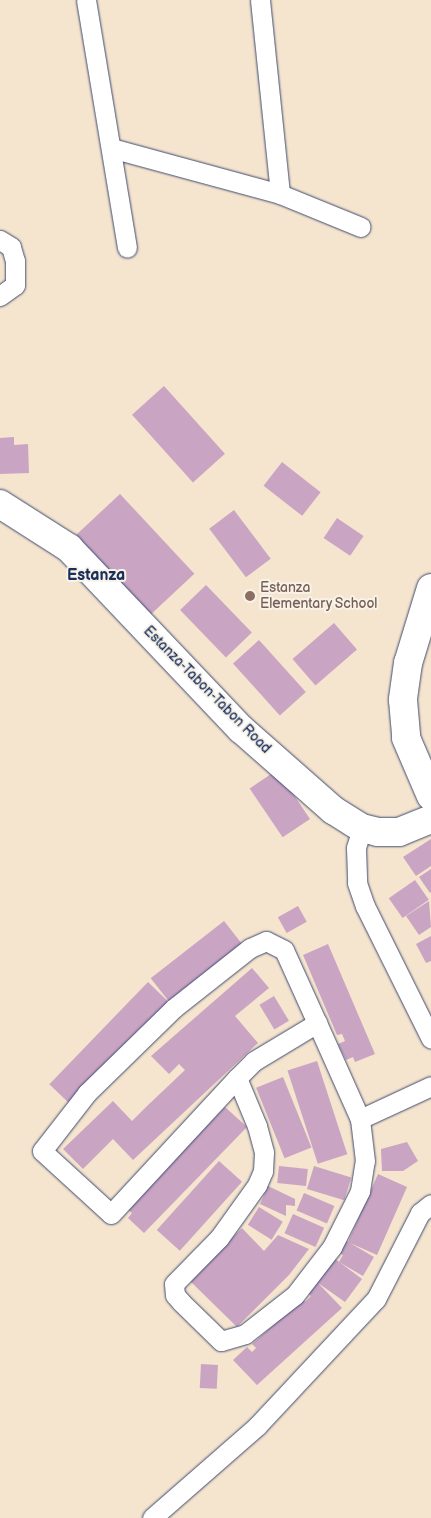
<!DOCTYPE html>
<style>
body{margin:0}
#map{position:relative;width:431px;height:1518px;overflow:hidden;background:#f5e4ce;font-family:"Balsamiq Sans",sans-serif}
div>[style]{position:absolute}
[style*='--x']{left:calc(var(--x)*1px);top:calc(var(--y)*1px);width:calc(var(--w)*1px);rotate:calc(var(--a)*1deg)}
.building>*{inset:0;background:#caa4c3;transform-origin:0 0}
.roads{filter:drop-shadow(0 0 1px #3c4a6f) drop-shadow(0 0 1px #3c4a6f)}
.street>*{height:19px;margin:-9.5px;padding:0 9.5px;transform-origin:9.5px;border-radius:9.5px;background:#fff}
.secondary>*{height:28px;margin:-14px;padding:0 14px;transform-origin:14px;border-radius:14px;background:#fff}
.dots>*{width:14px;height:14px;translate:-50% -50%;box-sizing:border-box;border:2px solid #f7f3e8;border-radius:50%}
span{translate:-50% -50%;white-space:nowrap;text-align:center;line-height:1.15;-webkit-text-stroke:4px #f7f3e8;paint-order:stroke}
.education-label{font-size:14px;color:#785e54}
.left{translate:0 -50%;text-align:left}
.street-label{font-size:14px;color:#1b2f5e}
.quarter-label{font-size:16px;color:#1b2f5e;font-weight:700}
</style>
<div id="map">
<div class="building">
<i style="left:164px;top:386px;width:91px;height:43px;rotate:48deg"></i>
<i style="clip-path:polygon(14px 437px,14px 445px,28px 444px,29px 473px,0 474px,0 438px)"></i>
<i style="left:282px;top:462px;width:49px;height:30px;rotate:38deg"></i>
<i style="left:120px;top:494px;width:109px;height:60px;rotate:47deg"></i>
<i style="left:234px;top:510px;width:61px;height:31px;rotate:53deg"></i>
<i style="left:337px;top:518px;width:32px;height:24px;rotate:34deg"></i>
<i style="left:206px;top:585px;width:66px;height:36px;rotate:46deg"></i>
<i style="left:334px;top:623px;width:35px;height:55px;rotate:49deg"></i>
<i style="left:259px;top:640px;width:70px;height:35px;rotate:48deg"></i>
<i style="left:277px;top:770px;width:59px;height:33px;rotate:56deg"></i>
<i style="clip-path:polygon(431px 839px,431px 866px,416px 876px,403px 857px)"></i>
<i style="clip-path:polygon(431px 869px,431px 892px,430px 893px,419px 877px)"></i>
<i style="left:415px;top:880px;width:24px;height:32px;rotate:55deg"></i>
<i style="clip-path:polygon(429px 901px,431px 927px,419px 935px,406px 916px)"></i>
<i style="left:298px;top:906px;width:18px;height:23px;rotate:61deg"></i>
<i style="left:224px;top:921px;width:29px;height:93px;rotate:52deg"></i>
<i style="clip-path:polygon(431px 936px,431px 961px,426px 963px,416px 944px)"></i>
<i style="clip-path:polygon(328px 944px,375px 1054px,355px 1062px,353px 1057px,346px 1060px,338px 1044px,345px 1041px,342px 1034px,337px 1035px,303px 955px)"></i>
<i style="clip-path:polygon(252px 968px,269px 988px,235px 1016px,258px 1043px,133px 1160px,113px 1139px,83px 1169px,63px 1149px,113px 1101px,132px 1121px,145px 1108px,185px 1070px,179px 1064px,169px 1074px,151px 1056px)"></i>
<i style="left:148px;top:982px;width:29px;height:142px;rotate:44deg"></i>
<i style="left:274px;top:996px;width:29px;height:17px;rotate:59deg"></i>
<i style="left:317px;top:1061px;width:98px;height:31px;rotate:72deg"></i>
<i style="left:283px;top:1077px;width:76px;height:29px;rotate:68deg"></i>
<i style="clip-path:polygon(225px 1107px,247px 1127px,144px 1233px,128px 1218px,132px 1213px,127px 1209px)"></i>
<i style="clip-path:polygon(407px 1142px,418px 1161px,403px 1171px,382px 1171px,381px 1149px)"></i>
<i style="left:219px;top:1161px;width:31px;height:93px;rotate:42deg"></i>
<i style="left:279px;top:1166px;width:29px;height:17px;rotate:6deg"></i>
<i style="left:314px;top:1166px;width:39px;height:24px;rotate:17deg"></i>
<i style="clip-path:polygon(378px 1174px,407px 1187px,377px 1255px,350px 1243px,374px 1257px,363px 1276px,339px 1262px,343px 1255px,338px 1252px,345px 1240px,348px 1242px)"></i>
<i style="clip-path:polygon(268px 1186px,295px 1199px,295px 1206px,286px 1205px,286px 1216px,260px 1204px)"></i>
<i style="left:304px;top:1193px;width:33px;height:19px;rotate:23deg"></i>
<i style="left:259px;top:1207px;width:28px;height:21px;rotate:32deg"></i>
<i style="left:293px;top:1214px;width:34px;height:21px;rotate:24deg"></i>
<i style="clip-path:polygon(242px 1228px,264px 1251px,278px 1235px,309px 1249px,289px 1275px,237px 1327px,189px 1280px)"></i>
<i style="clip-path:polygon(334px 1258px,362px 1279px,345px 1302px,318px 1283px,342px 1308px,257px 1385px,233px 1360px,247px 1347px,252px 1352px,256px 1348px,252px 1344px,303px 1299px,305px 1302px,311px 1296px,307px 1292px)"></i>
<i style="left:201px;top:1364px;width:17px;height:24px;rotate:3deg"></i>
</div>
<div class="roads">
<div class="street">
<i style="--x:86;--y:0;--w:251;--a:80.6"></i>
<i style="--x:260;--y:0;--w:195;--a:84.1"></i>
<i style="--x:111;--y:148;--w:175;--a:15.2"></i>
<i style="--x:280;--y:194;--w:87;--a:22.2"></i>
<i style="--x:0;--y:240;--w:13;--a:32"></i>
<i style="--x:11;--y:247;--w:15;--a:74"></i>
<i style="--x:15;--y:261;--w:24;--a:90"></i>
<i style="--x:15;--y:285;--w:19;--a:144"></i>
<i style="--x:362;--y:828;--w:21;--a:107"></i>
<i style="--x:356;--y:848;--w:35;--a:88"></i>
<i style="--x:357;--y:883;--w:24;--a:71"></i>
<i style="--x:365;--y:906;--w:148;--a:63.6"></i>
<i style="--x:237;--y:1078;--w:52;--a:67.4"></i>
<i style="--x:257;--y:1126;--w:27;--a:75"></i>
<i style="--x:264;--y:1152;--w:19;--a:93"></i>
<i style="--x:263;--y:1171;--w:15;--a:113"></i>
<i style="--x:257;--y:1185;--w:65;--a:125.6"></i>
<i style="--x:219;--y:1238;--w:64;--a:134.4"></i>
<i style="--x:174;--y:1284;--w:11;--a:85"></i>
<i style="--x:175;--y:1295;--w:9;--a:49"></i>
<i style="--x:181;--y:1302;--w:56;--a:44.3"></i>
<i style="--x:221;--y:1341;--w:25;--a:-16"></i>
<i style="--x:245;--y:1334;--w:63;--a:-38"></i>
<i style="--x:295;--y:1295;--w:61;--a:-52.4"></i>
<i style="--x:332;--y:1247;--w:63;--a:-63.4"></i>
<i style="--x:360;--y:1191;--w:30;--a:-81"></i>
<i style="--x:365;--y:1161;--w:42;--a:-96.8"></i>
<i style="--x:360;--y:1119;--w:105;--a:-114.1"></i>
<i style="--x:317;--y:1023;--w:80;--a:-114.3"></i>
<i style="--x:284;--y:950;--w:20;--a:-153"></i>
<i style="--x:266;--y:941;--w:17;--a:156"></i>
<i style="--x:250;--y:948;--w:97;--a:141.7"></i>
<i style="--x:174;--y:1008;--w:122;--a:135.7"></i>
<i style="--x:87;--y:1093;--w:73;--a:127.8"></i>
<i style="--x:42;--y:1151;--w:93;--a:42.4"></i>
<i style="--x:111;--y:1214;--w:185;--a:-47.2"></i>
<i style="--x:237;--y:1078;--w:24;--a:-45"></i>
<i style="--x:254;--y:1061;--w:74;--a:-31.1"></i>
<i style="--x:360;--y:1119;--w:78;--a:-24.9"></i>
<i style="--x:152;--y:1518;--w:140;--a:-41.2"></i>
<i style="--x:257;--y:1426;--w:174;--a:-46.9"></i>
<i style="--x:376;--y:1299;--w:97;--a:-62.9"></i>
<i style="--x:420;--y:1213;--w:14;--a:-39"></i>
</div>
<div class="secondary">
<i style="--x:0;--y:504;--w:82;--a:32.5"></i>
<i style="--x:69;--y:548;--w:250;--a:46.5"></i>
<i style="--x:241;--y:729;--w:123;--a:41.4"></i>
<i style="--x:333;--y:810;--w:34;--a:32"></i>
<i style="--x:362;--y:828;--w:16;--a:14"></i>
<i style="--x:378;--y:832;--w:21;--a:0"></i>
<i style="--x:399;--y:832;--w:35;--a:-22"></i>
<i style="--x:431;--y:588;--w:78;--a:107"></i>
<i style="--x:408;--y:663;--w:37;--a:98"></i>
<i style="--x:403;--y:700;--w:38;--a:85"></i>
<i style="--x:406;--y:738;--w:63;--a:66.7"></i>
</div>
</div>
<div class="dots">
<i style="left:250px;top:596px;background:#8d6e63"></i>
</div>
<div class="education-label">
<span class="left" style="left:260px;top:596px">Estanza<br>Elementary School</span>
</div>
<div class="street-label">
<span style="left:207px;top:690px;rotate:45deg">Estanza-Tabon-Tabon Road</span>
</div>
<div class="quarter-label">
<span style="left:96px;top:576px">Estanza</span>
</div>
</div>
